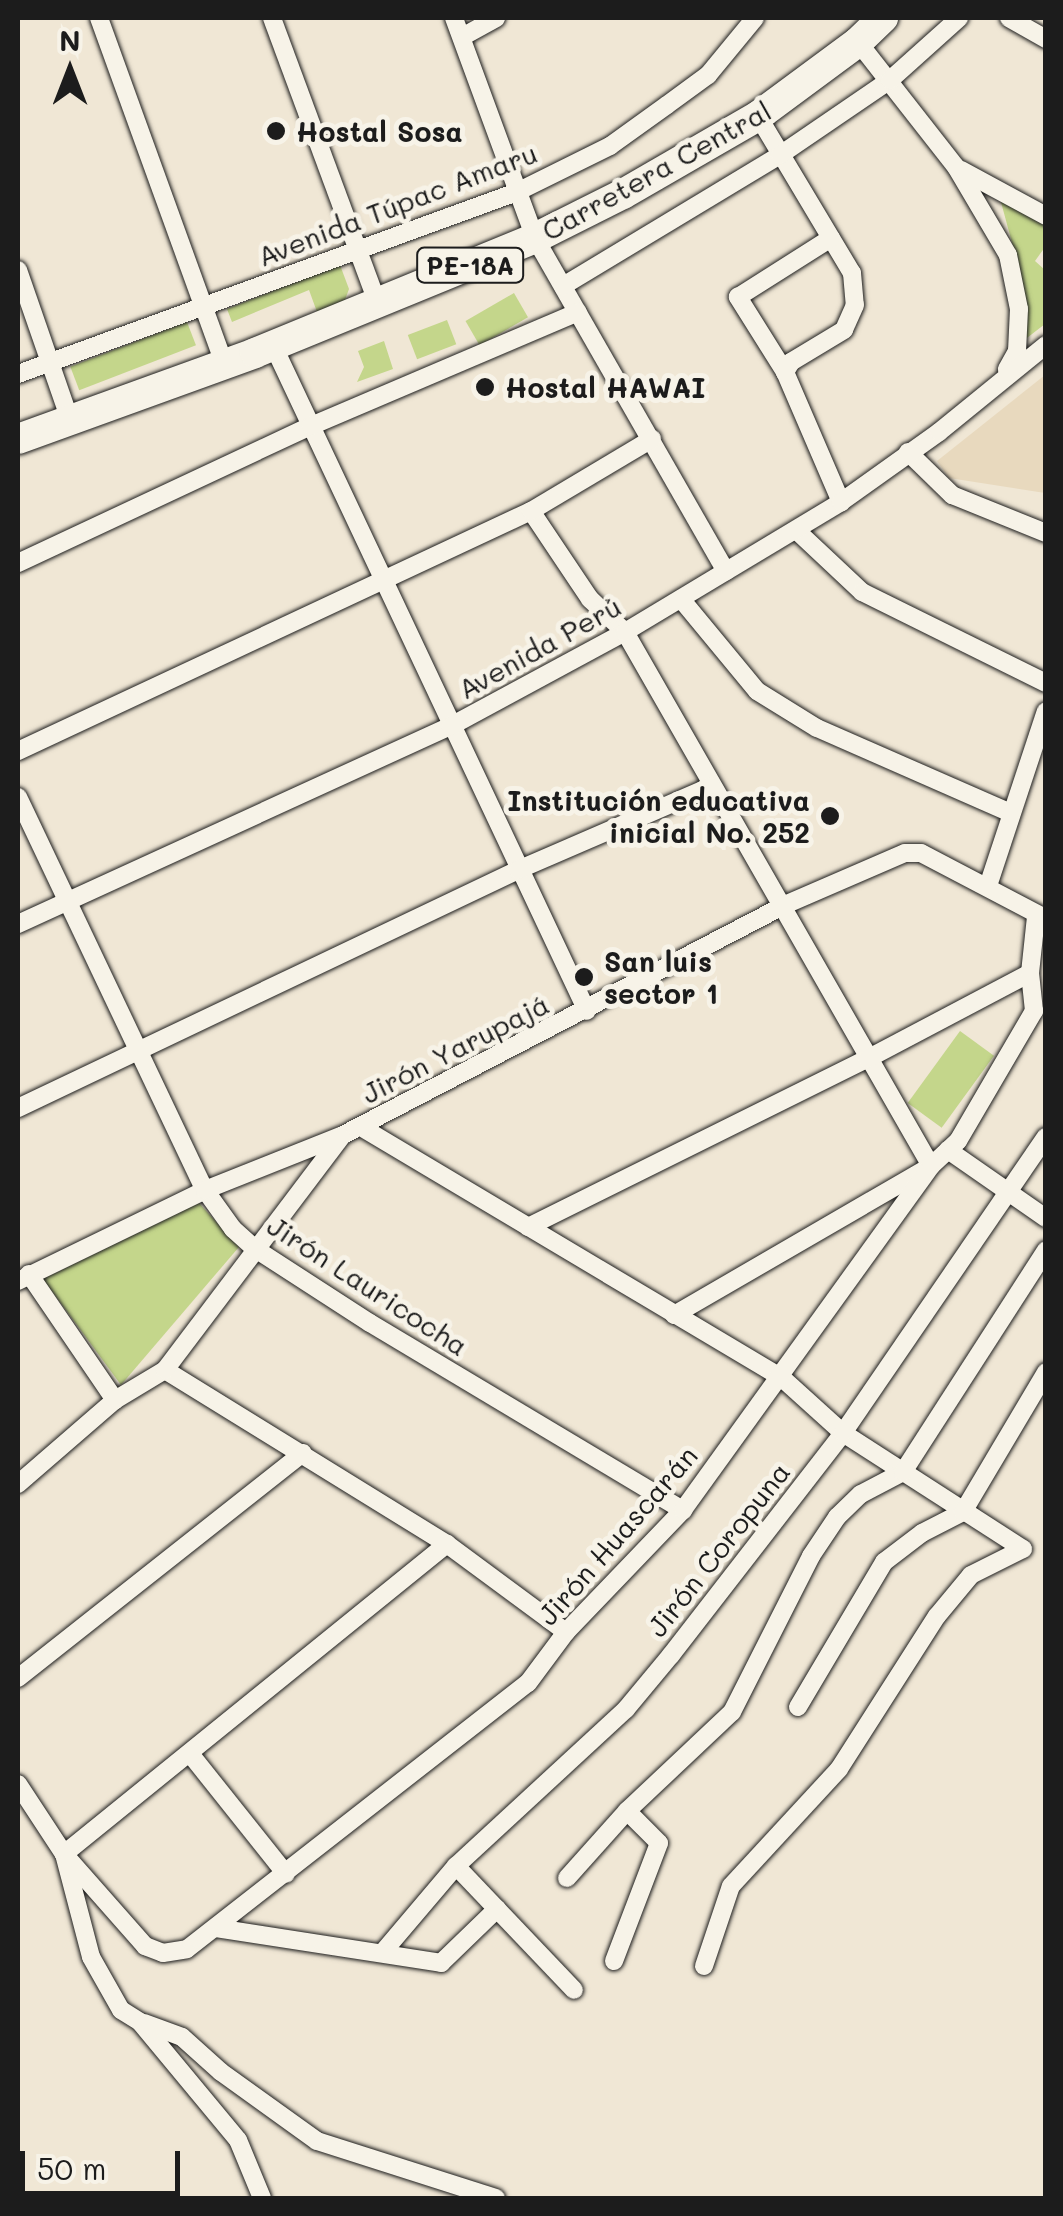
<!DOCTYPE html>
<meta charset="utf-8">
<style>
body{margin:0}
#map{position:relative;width:1063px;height:2216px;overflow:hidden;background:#f0e7d5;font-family:Mali,sans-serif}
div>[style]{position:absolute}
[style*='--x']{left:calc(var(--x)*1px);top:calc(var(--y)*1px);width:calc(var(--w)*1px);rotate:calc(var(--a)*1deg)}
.built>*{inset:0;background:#e8d9be}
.green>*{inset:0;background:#c4d68b;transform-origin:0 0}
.roads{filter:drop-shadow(0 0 2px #1c1c1c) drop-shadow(0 0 2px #1c1c1c)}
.minor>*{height:18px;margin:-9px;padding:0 9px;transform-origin:9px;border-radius:9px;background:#f7f3e8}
.trunk>*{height:30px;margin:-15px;padding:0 15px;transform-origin:15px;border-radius:15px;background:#f7f3e8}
.dots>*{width:28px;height:28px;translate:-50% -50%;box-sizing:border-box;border:5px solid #f7f3e8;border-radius:50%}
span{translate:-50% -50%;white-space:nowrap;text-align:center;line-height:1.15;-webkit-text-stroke:10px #f7f3e8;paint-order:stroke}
.shield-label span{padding:2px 8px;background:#f7f3e8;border:2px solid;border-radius:8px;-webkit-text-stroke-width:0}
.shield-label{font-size:25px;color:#1c1c1c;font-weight:700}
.poi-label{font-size:28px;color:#1c1c1c;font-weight:700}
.left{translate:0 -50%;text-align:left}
.right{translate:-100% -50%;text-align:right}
.street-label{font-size:28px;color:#1c1c1c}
.frame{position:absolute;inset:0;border:20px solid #1c1c1c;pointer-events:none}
.north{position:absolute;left:20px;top:20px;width:100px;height:100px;-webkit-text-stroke:8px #f7f3e8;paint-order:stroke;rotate:0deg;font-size:28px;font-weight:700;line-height:40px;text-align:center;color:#1c1c1c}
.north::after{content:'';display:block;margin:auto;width:35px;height:45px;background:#1c1c1c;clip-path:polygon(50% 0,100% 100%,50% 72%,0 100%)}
.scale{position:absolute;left:20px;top:2151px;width:160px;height:45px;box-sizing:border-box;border:5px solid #1c1c1c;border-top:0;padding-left:12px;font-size:30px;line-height:35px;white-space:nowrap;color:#1c1c1c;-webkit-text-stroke:8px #f7f3e8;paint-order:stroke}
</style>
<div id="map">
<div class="built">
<i style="clip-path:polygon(1045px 375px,1045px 493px,949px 478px,937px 461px)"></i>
</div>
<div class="green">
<i style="clip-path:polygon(998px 191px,1045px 209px,1045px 247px,1035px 261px,1045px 270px,1045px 324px,1023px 341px,1018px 265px)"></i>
<i style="clip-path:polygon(340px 265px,349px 289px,345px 300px,317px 312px,309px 290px,232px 322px,227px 309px)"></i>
<i style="left:514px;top:293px;width:28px;height:56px;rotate:60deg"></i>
<i style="left:447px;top:320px;width:26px;height:42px;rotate:69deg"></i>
<i style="left:187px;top:322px;width:25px;height:125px;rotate:69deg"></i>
<i style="clip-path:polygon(384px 341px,393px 369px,357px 382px,364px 367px,358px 351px)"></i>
<i style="left:960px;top:1031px;width:42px;height:89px;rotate:36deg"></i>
<i style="clip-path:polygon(199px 1203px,239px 1247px,121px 1385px,43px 1279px)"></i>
</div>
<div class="roads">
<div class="minor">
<i style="--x:99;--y:18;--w:367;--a:70.1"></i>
<i style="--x:272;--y:18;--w:305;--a:69.7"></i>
<i style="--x:454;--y:18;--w:234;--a:69.8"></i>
<i style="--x:535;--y:238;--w:384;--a:60.2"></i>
<i style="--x:1009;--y:18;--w:43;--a:29.6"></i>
<i style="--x:462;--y:37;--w:39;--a:-29"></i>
<i style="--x:858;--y:42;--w:159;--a:51.9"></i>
<i style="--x:956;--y:167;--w:102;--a:59.4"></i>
<i style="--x:1008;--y:255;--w:55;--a:78.5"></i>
<i style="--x:1019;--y:309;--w:42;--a:92.7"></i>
<i style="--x:1017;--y:351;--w:21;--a:119"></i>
<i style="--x:758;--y:116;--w:183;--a:59.1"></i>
<i style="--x:852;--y:273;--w:32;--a:85"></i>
<i style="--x:855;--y:305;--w:27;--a:114"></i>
<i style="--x:844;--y:330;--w:62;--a:148.9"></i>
<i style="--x:791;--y:362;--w:12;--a:121"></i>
<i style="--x:785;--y:372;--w:142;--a:66.7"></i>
<i style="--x:961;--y:170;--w:97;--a:28.4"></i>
<i style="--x:18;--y:270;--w:156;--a:70.9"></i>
<i style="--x:563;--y:286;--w:253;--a:-31.1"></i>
<i style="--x:780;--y:155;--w:133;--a:-34.3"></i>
<i style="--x:890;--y:80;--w:93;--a:-41.9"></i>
<i style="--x:273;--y:345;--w:736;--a:64.76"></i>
<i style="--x:785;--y:372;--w:89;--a:-122.1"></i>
<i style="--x:738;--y:297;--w:110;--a:-32.4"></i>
<i style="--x:18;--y:374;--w:531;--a:-20.04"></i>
<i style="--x:517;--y:192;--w:104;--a:-26.3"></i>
<i style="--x:610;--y:146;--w:70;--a:-35.7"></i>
<i style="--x:667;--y:105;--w:51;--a:-36.2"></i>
<i style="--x:708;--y:75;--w:74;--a:-50.5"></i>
<i style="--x:908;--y:452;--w:62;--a:44.3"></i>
<i style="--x:952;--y:495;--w:101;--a:22"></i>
<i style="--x:531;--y:511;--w:106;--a:56.2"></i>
<i style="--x:590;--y:599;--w:48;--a:43.3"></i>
<i style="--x:625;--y:632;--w:615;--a:60.19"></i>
<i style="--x:931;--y:1166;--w:297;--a:149.9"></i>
<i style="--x:796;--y:530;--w:91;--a:43.2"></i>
<i style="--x:862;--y:592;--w:205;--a:26.3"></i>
<i style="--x:18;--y:563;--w:323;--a:-25.1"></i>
<i style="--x:311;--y:426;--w:290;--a:-23.1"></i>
<i style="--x:681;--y:599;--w:119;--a:50.4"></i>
<i style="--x:757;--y:691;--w:70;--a:31.7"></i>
<i style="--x:817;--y:728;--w:212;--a:23.7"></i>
<i style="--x:18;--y:751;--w:566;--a:-25.07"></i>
<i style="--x:531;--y:511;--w:141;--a:-30.8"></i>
<i style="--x:18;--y:797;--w:435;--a:64.6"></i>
<i style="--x:205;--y:1190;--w:48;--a:54.3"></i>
<i style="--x:233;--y:1229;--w:28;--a:42"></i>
<i style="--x:254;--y:1248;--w:138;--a:32.9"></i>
<i style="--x:370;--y:1323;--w:365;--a:30.9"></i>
<i style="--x:988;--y:886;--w:184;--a:-71.7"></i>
<i style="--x:18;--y:924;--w:476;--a:-24.6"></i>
<i style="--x:451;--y:726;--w:198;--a:-28.4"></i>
<i style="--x:625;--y:632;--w:252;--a:-31"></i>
<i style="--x:841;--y:502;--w:120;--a:-35.5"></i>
<i style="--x:939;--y:432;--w:138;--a:-39.1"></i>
<i style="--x:18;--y:1108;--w:554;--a:-25.45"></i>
<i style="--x:518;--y:870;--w:211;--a:-23.4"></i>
<i style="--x:361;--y:1127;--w:489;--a:30.8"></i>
<i style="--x:781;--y:1377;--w:84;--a:42.1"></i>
<i style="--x:843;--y:1433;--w:214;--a:32.8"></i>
<i style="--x:948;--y:1150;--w:119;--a:34.8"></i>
<i style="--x:528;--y:1227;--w:378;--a:-26.4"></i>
<i style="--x:867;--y:1059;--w:184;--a:-27.8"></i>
<i style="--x:29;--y:1274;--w:153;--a:55.7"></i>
<i style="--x:18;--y:1281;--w:208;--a:-25.9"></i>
<i style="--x:205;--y:1190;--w:146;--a:-21.7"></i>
<i style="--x:341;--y:1136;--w:495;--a:-27.5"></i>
<i style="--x:780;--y:907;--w:136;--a:-23.4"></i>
<i style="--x:905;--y:853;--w:16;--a:0"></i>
<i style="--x:921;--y:853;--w:140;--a:27.7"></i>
<i style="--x:165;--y:1370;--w:331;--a:31.7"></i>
<i style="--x:447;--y:1544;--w:148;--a:36.5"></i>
<i style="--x:18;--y:1484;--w:128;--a:-40.9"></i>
<i style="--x:115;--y:1400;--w:58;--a:-31"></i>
<i style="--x:165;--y:1370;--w:292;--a:-52.9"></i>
<i style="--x:18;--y:1678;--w:363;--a:-38.3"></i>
<i style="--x:798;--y:1707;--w:169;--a:-59.3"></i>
<i style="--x:884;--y:1562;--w:48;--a:-37.3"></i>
<i style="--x:922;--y:1533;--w:46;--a:-27.1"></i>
<i style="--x:963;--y:1512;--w:163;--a:-59.3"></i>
<i style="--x:191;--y:1755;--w:152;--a:51.4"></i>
<i style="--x:18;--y:1784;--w:84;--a:56.7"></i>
<i style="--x:64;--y:1854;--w:106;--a:75.3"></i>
<i style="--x:91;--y:1957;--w:61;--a:60.5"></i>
<i style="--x:121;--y:2010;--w:22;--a:32"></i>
<i style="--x:140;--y:2022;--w:153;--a:50.3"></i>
<i style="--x:238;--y:2140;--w:63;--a:67.5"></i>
<i style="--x:64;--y:1854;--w:123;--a:48.6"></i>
<i style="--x:145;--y:1946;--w:19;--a:21"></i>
<i style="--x:163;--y:1953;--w:24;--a:-9"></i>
<i style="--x:187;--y:1949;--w:432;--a:-38"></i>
<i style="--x:528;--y:1683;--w:64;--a:-53.3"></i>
<i style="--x:566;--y:1632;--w:169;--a:-46.2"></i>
<i style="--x:683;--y:1510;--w:424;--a:-54.2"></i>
<i style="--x:931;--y:1166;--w:37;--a:-43"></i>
<i style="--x:958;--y:1141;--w:151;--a:-59.7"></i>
<i style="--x:1034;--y:1011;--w:38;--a:-96"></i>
<i style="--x:1030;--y:973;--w:56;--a:-83.9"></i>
<i style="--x:64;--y:1854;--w:493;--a:-39"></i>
<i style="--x:456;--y:1866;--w:171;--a:46.4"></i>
<i style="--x:567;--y:1878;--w:90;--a:-48.2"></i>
<i style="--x:627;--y:1811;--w:144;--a:-43.3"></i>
<i style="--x:732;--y:1712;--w:175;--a:-63.1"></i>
<i style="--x:811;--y:1556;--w:47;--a:-56.3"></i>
<i style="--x:837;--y:1517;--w:33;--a:-44"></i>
<i style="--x:861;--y:1494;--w:47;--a:-27.6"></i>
<i style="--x:903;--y:1472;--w:264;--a:-57.2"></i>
<i style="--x:216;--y:1928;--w:228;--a:8.8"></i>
<i style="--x:441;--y:1963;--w:78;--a:-44"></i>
<i style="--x:383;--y:1952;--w:113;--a:-49.7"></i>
<i style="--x:456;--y:1866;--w:231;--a:-42.7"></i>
<i style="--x:626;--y:1709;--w:70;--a:-50.2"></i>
<i style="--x:671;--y:1655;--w:281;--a:-52.2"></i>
<i style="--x:843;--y:1433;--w:359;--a:-55.6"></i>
<i style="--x:614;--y:1961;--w:126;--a:-69.1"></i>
<i style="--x:659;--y:1843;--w:45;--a:-135"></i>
<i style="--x:704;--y:1966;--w:84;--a:-71.4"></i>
<i style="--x:731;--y:1886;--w:159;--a:-47.3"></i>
<i style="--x:839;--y:1769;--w:182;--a:-57.4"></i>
<i style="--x:937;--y:1616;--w:53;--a:-50.3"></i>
<i style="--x:971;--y:1575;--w:58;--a:-26.6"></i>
<i style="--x:144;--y:2023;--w:40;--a:20.2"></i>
<i style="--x:182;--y:2037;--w:52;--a:41.9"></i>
<i style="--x:221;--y:2072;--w:118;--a:35.7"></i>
<i style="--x:317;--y:2141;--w:188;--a:17.7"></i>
</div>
<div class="trunk">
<i style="--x:18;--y:439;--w:252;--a:-19.9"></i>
<i style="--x:255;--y:353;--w:303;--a:-22.3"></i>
<i style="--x:535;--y:238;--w:98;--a:-26.6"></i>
<i style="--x:623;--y:194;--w:156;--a:-30"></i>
<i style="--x:758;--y:116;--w:124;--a:-36.5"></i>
<i style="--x:858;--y:42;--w:35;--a:-44"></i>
</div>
</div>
<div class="dots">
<i style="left:276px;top:131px;background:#1c1c1c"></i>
<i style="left:485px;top:387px;background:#1c1c1c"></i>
<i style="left:830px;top:816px;background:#1c1c1c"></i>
<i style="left:584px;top:977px;background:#1c1c1c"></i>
</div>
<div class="shield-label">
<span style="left:470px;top:265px">PE-18A</span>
</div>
<div class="poi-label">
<span class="left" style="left:296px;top:131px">Hostal Sosa</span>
<span class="left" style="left:505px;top:387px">Hostal HAWAI</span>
<span class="right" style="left:810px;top:816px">Institución educativa<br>inicial No. 252</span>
<span class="left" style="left:604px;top:977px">San luis<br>sector 1</span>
</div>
<div class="street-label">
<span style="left:656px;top:170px;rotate:-29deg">Carretera Central</span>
<span style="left:397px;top:204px;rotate:-21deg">Avenida Túpac Amaru</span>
<span style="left:539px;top:647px;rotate:-29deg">Avenida Perú</span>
<span style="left:455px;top:1048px;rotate:-27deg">Jirón Yarupajá</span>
<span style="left:368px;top:1285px;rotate:33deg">Jirón Lauricocha</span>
<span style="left:617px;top:1535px;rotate:-49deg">Jirón Huascarán</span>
<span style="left:718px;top:1549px;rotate:-52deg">Jirón Coropuna</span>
</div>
<div class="frame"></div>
<div class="north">N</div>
<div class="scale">50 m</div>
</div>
